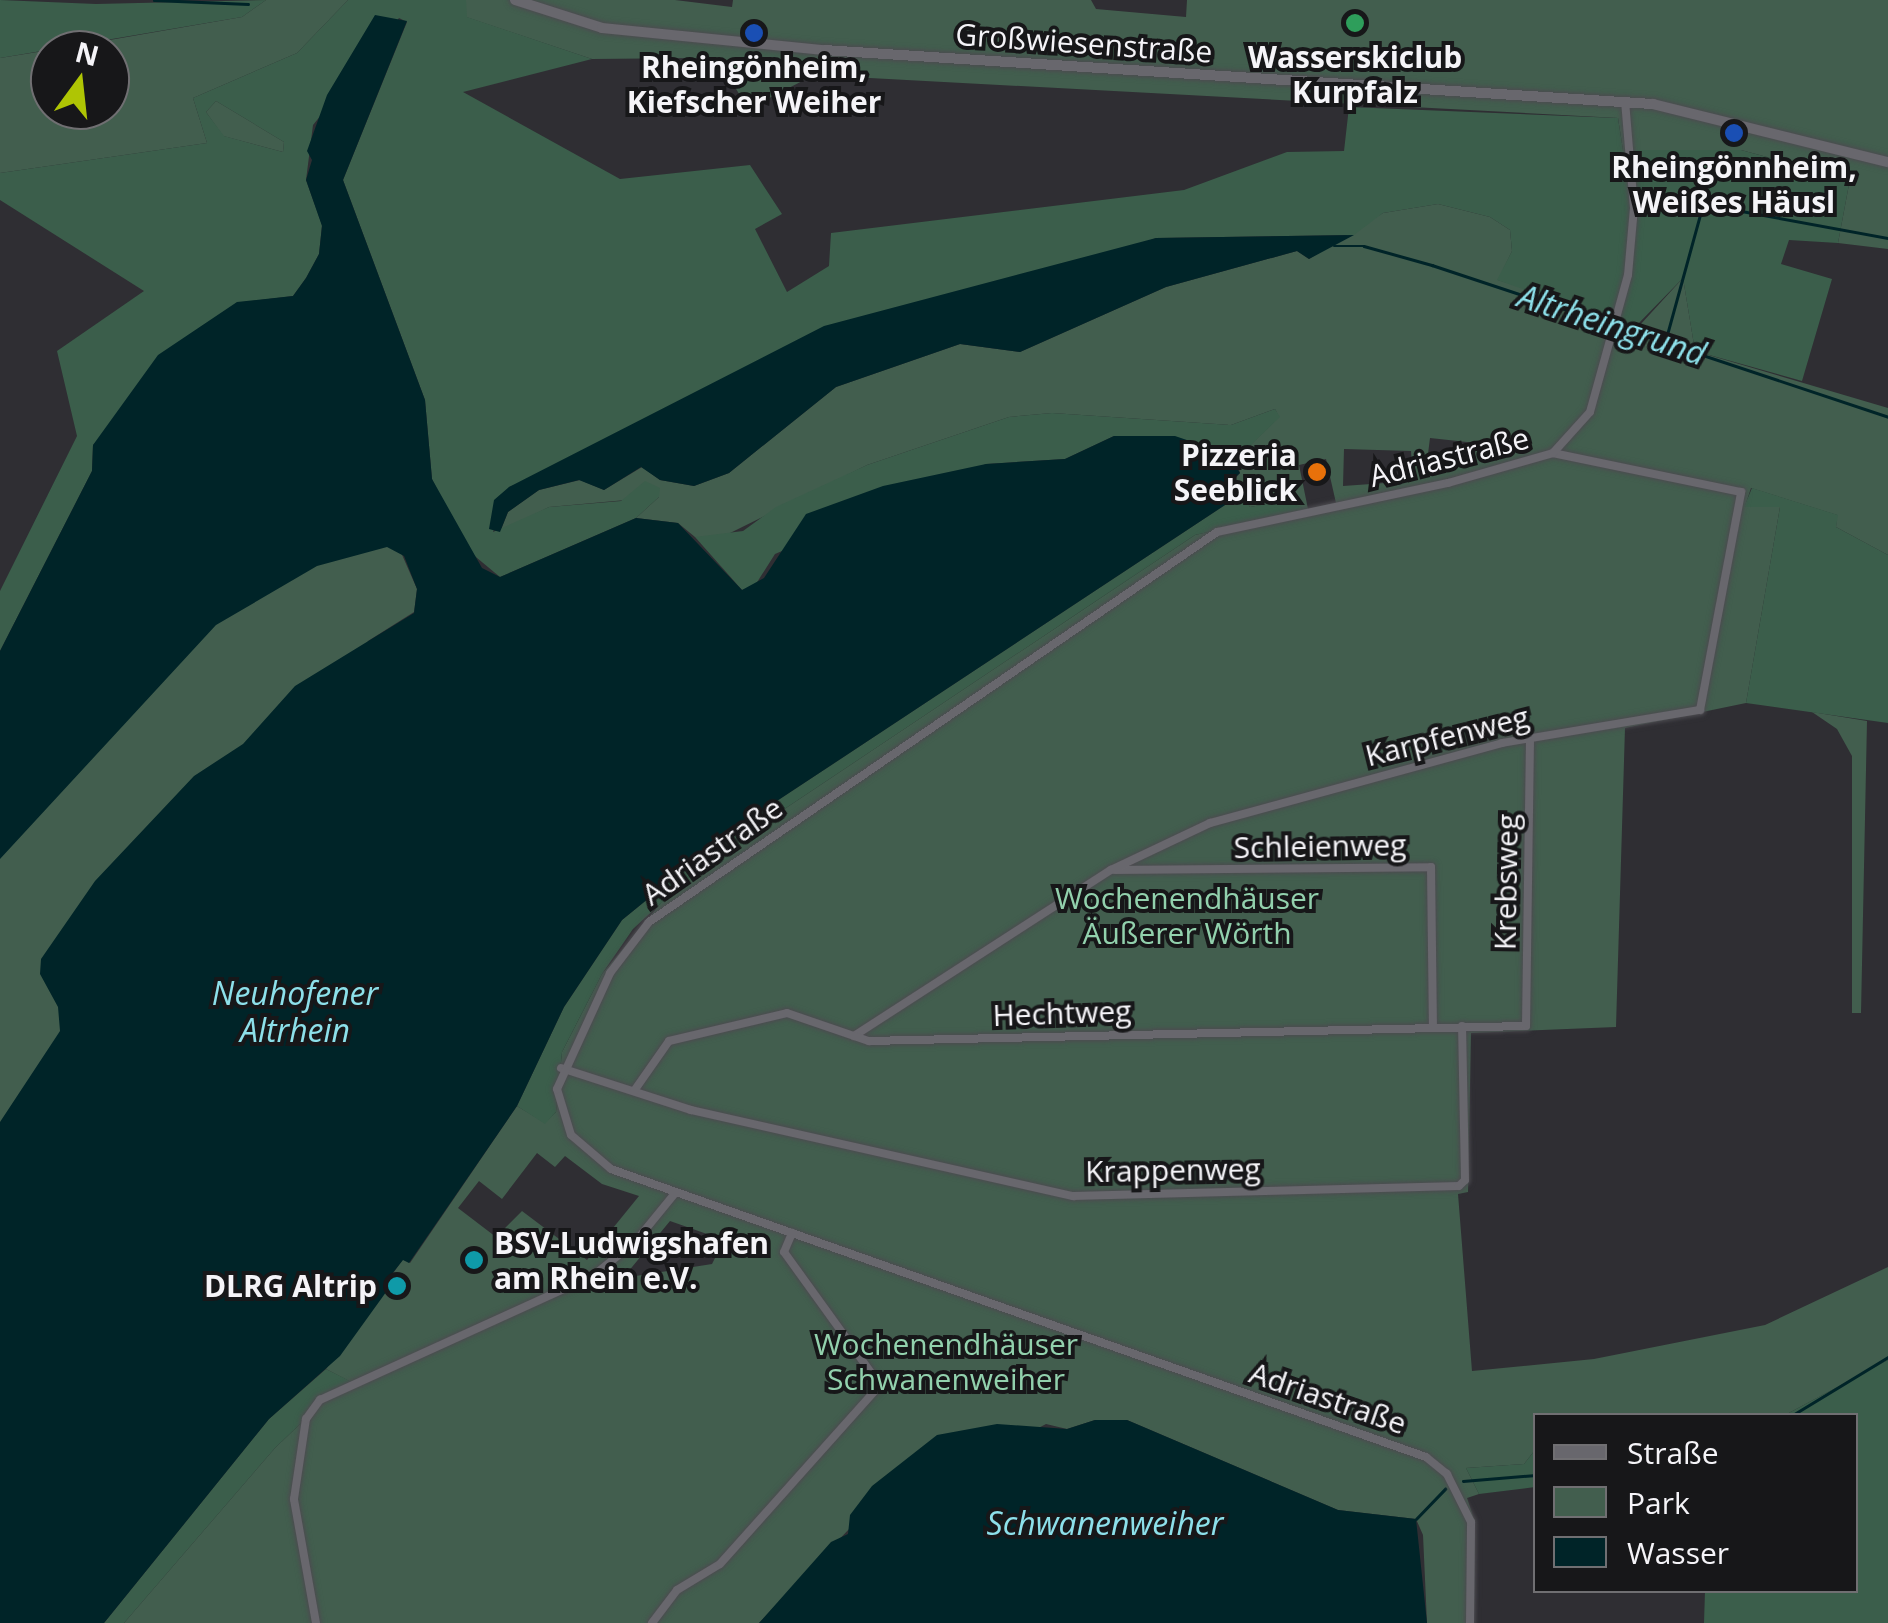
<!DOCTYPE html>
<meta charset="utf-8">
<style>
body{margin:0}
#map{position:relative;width:1888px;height:1623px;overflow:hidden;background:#2f2e33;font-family:"Open Sans",sans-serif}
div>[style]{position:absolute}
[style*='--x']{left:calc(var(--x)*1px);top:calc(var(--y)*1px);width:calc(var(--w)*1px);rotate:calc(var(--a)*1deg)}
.green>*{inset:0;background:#425e4e}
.forest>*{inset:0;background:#3b5e4b}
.water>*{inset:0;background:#002428}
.stream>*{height:2.5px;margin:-1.25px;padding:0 1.25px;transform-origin:1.25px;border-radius:1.25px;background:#002428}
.roads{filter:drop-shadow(0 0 2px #4c4b50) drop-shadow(0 0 2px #4c4b50)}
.minor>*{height:8px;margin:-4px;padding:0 4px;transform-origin:4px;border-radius:4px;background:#68676d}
.tertiary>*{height:10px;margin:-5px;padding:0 5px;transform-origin:5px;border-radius:5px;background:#68676d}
.dots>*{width:28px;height:28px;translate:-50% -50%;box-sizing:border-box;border:5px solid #171719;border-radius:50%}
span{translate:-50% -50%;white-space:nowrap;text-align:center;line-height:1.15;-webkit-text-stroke:8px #171719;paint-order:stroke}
.street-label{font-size:30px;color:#f5f4f8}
.poi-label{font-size:30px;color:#f5f4f8;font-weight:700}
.right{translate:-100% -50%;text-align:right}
.left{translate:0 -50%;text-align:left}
.park-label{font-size:30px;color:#92d1ad}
.water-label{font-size:32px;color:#8de0ea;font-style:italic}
.legend{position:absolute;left:1533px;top:1413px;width:325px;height:180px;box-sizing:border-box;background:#171719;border:2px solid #706f72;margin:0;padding:12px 18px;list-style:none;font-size:30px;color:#f5f4f8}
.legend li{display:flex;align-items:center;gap:20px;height:50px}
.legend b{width:50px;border:2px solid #706f72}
.north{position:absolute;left:30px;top:30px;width:100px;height:100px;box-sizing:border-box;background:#171719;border:2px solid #706f72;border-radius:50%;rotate:15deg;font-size:28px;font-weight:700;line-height:40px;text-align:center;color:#f5f4f8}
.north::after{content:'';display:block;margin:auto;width:35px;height:45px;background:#afc504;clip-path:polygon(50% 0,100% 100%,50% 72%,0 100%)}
</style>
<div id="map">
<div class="green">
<i style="clip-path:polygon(266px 0,348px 0,297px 53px,193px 98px,207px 143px,0 173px,0 58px,50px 50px,50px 110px,110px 110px,110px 50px,52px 50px,242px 17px)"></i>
<i style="clip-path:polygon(466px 0,675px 0,732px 7px,733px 0,1091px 0,1096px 9px,1186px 17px,1187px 0,1888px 0,1888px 249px,1838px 243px,1850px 179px,1741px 150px,1623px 150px,1618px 118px,814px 75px,748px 109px,726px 72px,697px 58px,592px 59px,466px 17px)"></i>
<i style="clip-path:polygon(216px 101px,284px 142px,283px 152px,223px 136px,206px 112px)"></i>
<i style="clip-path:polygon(evenodd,1438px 204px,1490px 217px,1510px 230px,1512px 251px,1498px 280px,1640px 325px,1683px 278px,1695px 351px,1888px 408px,1888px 555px,1836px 527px,1837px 515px,1751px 488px,1745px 506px,1780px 507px,1746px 703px,1625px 728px,1616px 1027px,1471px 1033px,1468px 1192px,1458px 1194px,1472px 1371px,1594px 1359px,1765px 1325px,1888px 1267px,1888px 1360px,1785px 1415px,1536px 1416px,1535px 1450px,1524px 1464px,1466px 1468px,1479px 1494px,1467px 1498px,1475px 1522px,1474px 1623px,1427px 1623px,1423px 1535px,1416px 1519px,1338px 1510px,1127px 1420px,1095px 1420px,1067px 1429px,1046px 1424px,852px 1526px,759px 1623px,124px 1623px,275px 1448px,322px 1403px,355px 1384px,326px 1369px,403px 1259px,410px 1263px,517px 1106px,545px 1123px,556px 1112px,562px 1052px,602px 974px,665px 898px,708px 860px,1195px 535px,1305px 509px,1284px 501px,1250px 507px,1238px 487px,1229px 486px,1240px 473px,1236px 459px,1279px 417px,1275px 409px,1231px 425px,1052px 413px,1009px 417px,867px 465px,722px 537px,695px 537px,678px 523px,636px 518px,659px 497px,549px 507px,500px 532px,508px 512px,539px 490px,580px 480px,604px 490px,642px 467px,660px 480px,694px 486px,729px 473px,836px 387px,960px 344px,1020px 352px,1166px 287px,1297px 251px,1309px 259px,1383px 213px,1438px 204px,1430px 438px,1476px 443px,1474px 466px,1427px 462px,1430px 438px,1438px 204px,1344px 449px,1411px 451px,1413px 481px,1343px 486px,1344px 449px,1438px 204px,1326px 459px,1336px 503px,1308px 509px,1299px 465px,1326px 459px,1438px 204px,537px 1153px,555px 1167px,565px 1156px,602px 1184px,639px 1196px,587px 1260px,522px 1211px,496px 1237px,458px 1208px,479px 1181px,502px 1199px,537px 1153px,1438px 204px,670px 1221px,724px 1240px,712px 1264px,623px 1278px,670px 1221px)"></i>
<i style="clip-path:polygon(372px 486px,417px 589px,414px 612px,368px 641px,0 1510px,0 776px)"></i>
<i style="clip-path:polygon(1812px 712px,1867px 721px,1861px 1013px,1852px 1013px,1852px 756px,1837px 729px)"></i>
</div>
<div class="forest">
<i style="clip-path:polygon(0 0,96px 4px,266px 0,242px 17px,0 58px)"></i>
<i style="clip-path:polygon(evenodd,348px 0,466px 0,467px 17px,592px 59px,463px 92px,620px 179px,750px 165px,782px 214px,755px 229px,787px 292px,829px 266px,831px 233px,1184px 190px,1287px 152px,1344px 151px,1349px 107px,1618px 118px,1623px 150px,1741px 150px,1850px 179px,1838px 243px,1789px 240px,1781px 264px,1832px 279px,1802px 381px,1695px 351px,1683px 278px,1635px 327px,1497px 280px,1512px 251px,1510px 230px,1490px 217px,1438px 204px,1383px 213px,1354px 235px,1156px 238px,509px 487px,493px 532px,549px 507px,621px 501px,645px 481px,660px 488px,659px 497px,636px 518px,500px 577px,465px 548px,432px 479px,425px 400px,343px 180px,407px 22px,399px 18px,313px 125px,306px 180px,322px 225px,319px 254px,306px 278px,293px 296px,236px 303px,93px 445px,92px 471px,0 651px,0 591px,77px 436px,57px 351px,144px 291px,0 200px,0 173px,207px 143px,193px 98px,297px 53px,348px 0,216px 101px,284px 142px,283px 152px,224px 136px,206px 112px,216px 101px)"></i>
<i style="clip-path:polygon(1275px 409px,1280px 417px,1236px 459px,1114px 436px,1065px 459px,986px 464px,775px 554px,754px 587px,742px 590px,695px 537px,743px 531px,776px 507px,867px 465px,1009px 417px,1052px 413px,1231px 425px)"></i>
<i style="clip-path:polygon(1229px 486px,1238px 487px,1250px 507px,1284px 501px,1307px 509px,1195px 535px,708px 860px,633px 929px,602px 974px,562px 1052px,556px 1112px,545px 1124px,517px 1106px,564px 1007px,622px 920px,730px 832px,1225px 505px)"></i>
<i style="clip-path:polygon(1752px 488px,1838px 515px,1836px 527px,1888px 555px,1888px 723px,1746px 703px,1780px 507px,1744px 507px)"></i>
<i style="clip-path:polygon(1888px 1360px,1888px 1623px,1704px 1623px,1705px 1591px,1856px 1590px,1856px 1416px,1785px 1415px)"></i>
<i style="clip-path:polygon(326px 1369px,356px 1384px,322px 1403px,275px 1448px,124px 1623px,104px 1623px,269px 1419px)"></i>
<i style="clip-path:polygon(1535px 1450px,1535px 1487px,1479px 1494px,1466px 1468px,1524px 1464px)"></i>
</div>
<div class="water">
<i style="clip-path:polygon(375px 15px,407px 21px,343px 180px,425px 400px,432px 479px,482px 568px,500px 577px,636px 518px,678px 523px,742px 590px,764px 578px,806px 514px,883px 486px,986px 464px,1065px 459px,1114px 436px,1175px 436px,1228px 454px,1240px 473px,1229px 483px,1225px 505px,730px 832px,622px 920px,564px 1007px,517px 1106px,409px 1263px,403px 1260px,384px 1284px,389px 1288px,340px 1356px,269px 1419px,104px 1623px,0 1623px,0 1122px,60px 1031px,58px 1007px,40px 974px,41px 959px,95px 881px,194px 776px,243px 744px,295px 686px,414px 613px,417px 589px,404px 556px,387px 547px,317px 566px,216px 625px,0 859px,0 651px,92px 471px,93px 445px,158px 355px,237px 302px,293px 296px,306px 278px,319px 254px,322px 226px,306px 180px,312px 160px,307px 151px,327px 95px)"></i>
<i style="clip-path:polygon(1354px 235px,1309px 259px,1297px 251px,1166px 287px,1020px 352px,960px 344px,836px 387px,729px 473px,694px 486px,660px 480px,641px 467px,604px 490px,579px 480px,539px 490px,508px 512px,500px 532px,489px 529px,494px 500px,509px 487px,824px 326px,1156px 238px)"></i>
<i style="clip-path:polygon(1095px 1420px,1127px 1420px,1338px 1510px,1416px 1519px,1427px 1623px,759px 1623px,831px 1542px,848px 1534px,850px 1515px,872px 1486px,937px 1435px,997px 1424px,1067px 1429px)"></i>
</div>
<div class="stream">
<i style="--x:154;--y:0;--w:94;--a:2.4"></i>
<i style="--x:1334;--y:246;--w:30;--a:0"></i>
<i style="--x:1364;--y:246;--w:71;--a:15.6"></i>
<i style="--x:1432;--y:265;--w:481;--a:18.4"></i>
<i style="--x:1665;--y:342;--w:143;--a:-74.6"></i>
<i style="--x:1703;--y:204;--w:188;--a:10.4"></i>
<i style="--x:1791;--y:1416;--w:114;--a:-31.3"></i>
<i style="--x:1463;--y:1481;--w:73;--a:-4.7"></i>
<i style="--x:1416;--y:1519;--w:42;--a:-46"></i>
</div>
<div class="roads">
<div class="minor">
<i style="--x:1115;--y:870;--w:316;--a:-0.5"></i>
<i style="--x:1431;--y:867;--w:159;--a:89.3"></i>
<i style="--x:854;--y:1036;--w:306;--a:-32.9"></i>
<i style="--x:1111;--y:870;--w:110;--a:-25.4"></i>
<i style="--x:1210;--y:823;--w:303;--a:-15.3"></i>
<i style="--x:1502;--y:743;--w:201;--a:-9.5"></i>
<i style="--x:1700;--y:710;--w:222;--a:-79.3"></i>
<i style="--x:1741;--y:492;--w:192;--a:-168.3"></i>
<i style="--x:561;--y:1068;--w:137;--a:17.9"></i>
<i style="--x:691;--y:1110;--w:392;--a:12.7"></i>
<i style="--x:1073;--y:1196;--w:386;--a:-1.5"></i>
<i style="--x:1459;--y:1186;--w:8;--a:-45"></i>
<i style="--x:1465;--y:1180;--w:154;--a:-91.1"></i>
<i style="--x:634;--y:1091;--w:61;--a:-55"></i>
<i style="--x:669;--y:1041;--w:121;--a:-13.3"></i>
<i style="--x:787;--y:1013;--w:87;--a:18.9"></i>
<i style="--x:869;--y:1041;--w:657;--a:-1.31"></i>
<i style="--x:1526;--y:1026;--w:288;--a:-89.2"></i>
<i style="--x:316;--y:1623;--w:126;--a:-100.1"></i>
<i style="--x:294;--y:1499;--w:81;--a:-81.5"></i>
<i style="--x:306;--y:1419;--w:24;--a:-54"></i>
<i style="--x:320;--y:1400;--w:301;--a:-24.5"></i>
<i style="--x:594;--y:1275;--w:54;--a:-39"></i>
<i style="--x:636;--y:1241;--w:63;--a:-50.8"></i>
<i style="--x:652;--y:1623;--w:41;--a:-52.9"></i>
<i style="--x:677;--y:1590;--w:50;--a:-31.2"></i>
<i style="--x:720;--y:1564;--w:240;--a:-48.2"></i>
<i style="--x:880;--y:1385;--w:164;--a:-125.8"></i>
<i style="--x:784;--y:1252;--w:21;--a:-67"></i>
<i style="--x:1470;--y:1623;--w:101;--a:-89.4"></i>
<i style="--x:1471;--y:1522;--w:54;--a:-116.6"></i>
<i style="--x:1447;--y:1474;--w:27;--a:-141"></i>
<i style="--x:1426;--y:1457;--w:864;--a:-160.54"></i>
<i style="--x:611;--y:1169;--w:52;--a:-139.6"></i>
<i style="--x:571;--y:1135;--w:48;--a:-106.9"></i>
<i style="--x:557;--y:1089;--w:128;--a:-65.4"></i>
<i style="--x:610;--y:973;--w:64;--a:-52.6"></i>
<i style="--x:649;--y:922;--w:689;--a:-34.47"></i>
<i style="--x:1217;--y:532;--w:236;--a:-12"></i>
<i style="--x:1448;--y:483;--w:109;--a:-15.9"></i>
<i style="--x:1553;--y:453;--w:55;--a:-47.9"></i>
<i style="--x:1590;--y:412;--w:142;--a:-74.5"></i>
<i style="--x:1628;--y:275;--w:67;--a:-84.9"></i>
<i style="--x:1634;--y:208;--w:107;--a:-94.8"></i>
</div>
<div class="tertiary">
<i style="--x:515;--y:0;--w:91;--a:17.8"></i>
<i style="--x:602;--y:28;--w:223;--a:5.7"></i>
<i style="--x:824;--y:50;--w:831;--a:3.73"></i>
<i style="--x:1653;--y:104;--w:242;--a:13.9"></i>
</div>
</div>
<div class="dots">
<i style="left:1355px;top:23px;background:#2e9e5b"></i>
<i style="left:754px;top:33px;background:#1a4fb4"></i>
<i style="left:1734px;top:133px;background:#1a4fb4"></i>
<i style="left:1317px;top:472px;background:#e8710a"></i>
<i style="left:474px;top:1260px;background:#0f9aa8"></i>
<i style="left:397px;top:1286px;background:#0f9aa8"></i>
</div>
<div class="street-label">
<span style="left:1084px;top:43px;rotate:4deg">Großwiesenstraße</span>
<span style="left:1449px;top:457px;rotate:-14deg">Adriastraße</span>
<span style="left:1447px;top:736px;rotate:-14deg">Karpfenweg</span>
<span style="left:1320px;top:846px;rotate:-1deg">Schleienweg</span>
<span style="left:712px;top:851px;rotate:-35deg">Adriastraße</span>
<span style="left:1506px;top:882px;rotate:-89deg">Krebsweg</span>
<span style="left:1062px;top:1013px;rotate:-2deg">Hechtweg</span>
<span style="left:1173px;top:1170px;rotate:-1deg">Krappenweg</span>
<span style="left:1328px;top:1398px;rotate:19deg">Adriastraße</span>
</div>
<div class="poi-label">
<span style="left:1355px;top:74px">Wasserskiclub<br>Kurpfalz</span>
<span style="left:754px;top:84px">Rheingönheim,<br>Kiefscher Weiher</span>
<span style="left:1734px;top:184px">Rheingönnheim,<br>Weißes Häusl</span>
<span class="right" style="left:1297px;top:472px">Pizzeria<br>Seeblick</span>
<span class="left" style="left:494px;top:1260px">BSV-Ludwigshafen<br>am Rhein e.V.</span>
<span class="right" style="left:377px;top:1286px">DLRG Altrip</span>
</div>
<div class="park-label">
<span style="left:1187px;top:915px">Wochenendhäuser<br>Äußerer Wörth</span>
<span style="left:946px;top:1361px">Wochenendhäuser<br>Schwanenweiher</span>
</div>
<div class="water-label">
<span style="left:1612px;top:325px;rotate:18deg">Altrheingrund</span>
<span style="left:295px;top:1012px">Neuhofener<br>Altrhein</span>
<span style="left:1105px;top:1523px">Schwanenweiher</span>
</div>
<ul class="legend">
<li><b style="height:12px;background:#68676d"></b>Straße</li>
<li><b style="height:28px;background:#425e4e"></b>Park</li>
<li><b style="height:28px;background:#002428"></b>Wasser</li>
</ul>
<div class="north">N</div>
</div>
